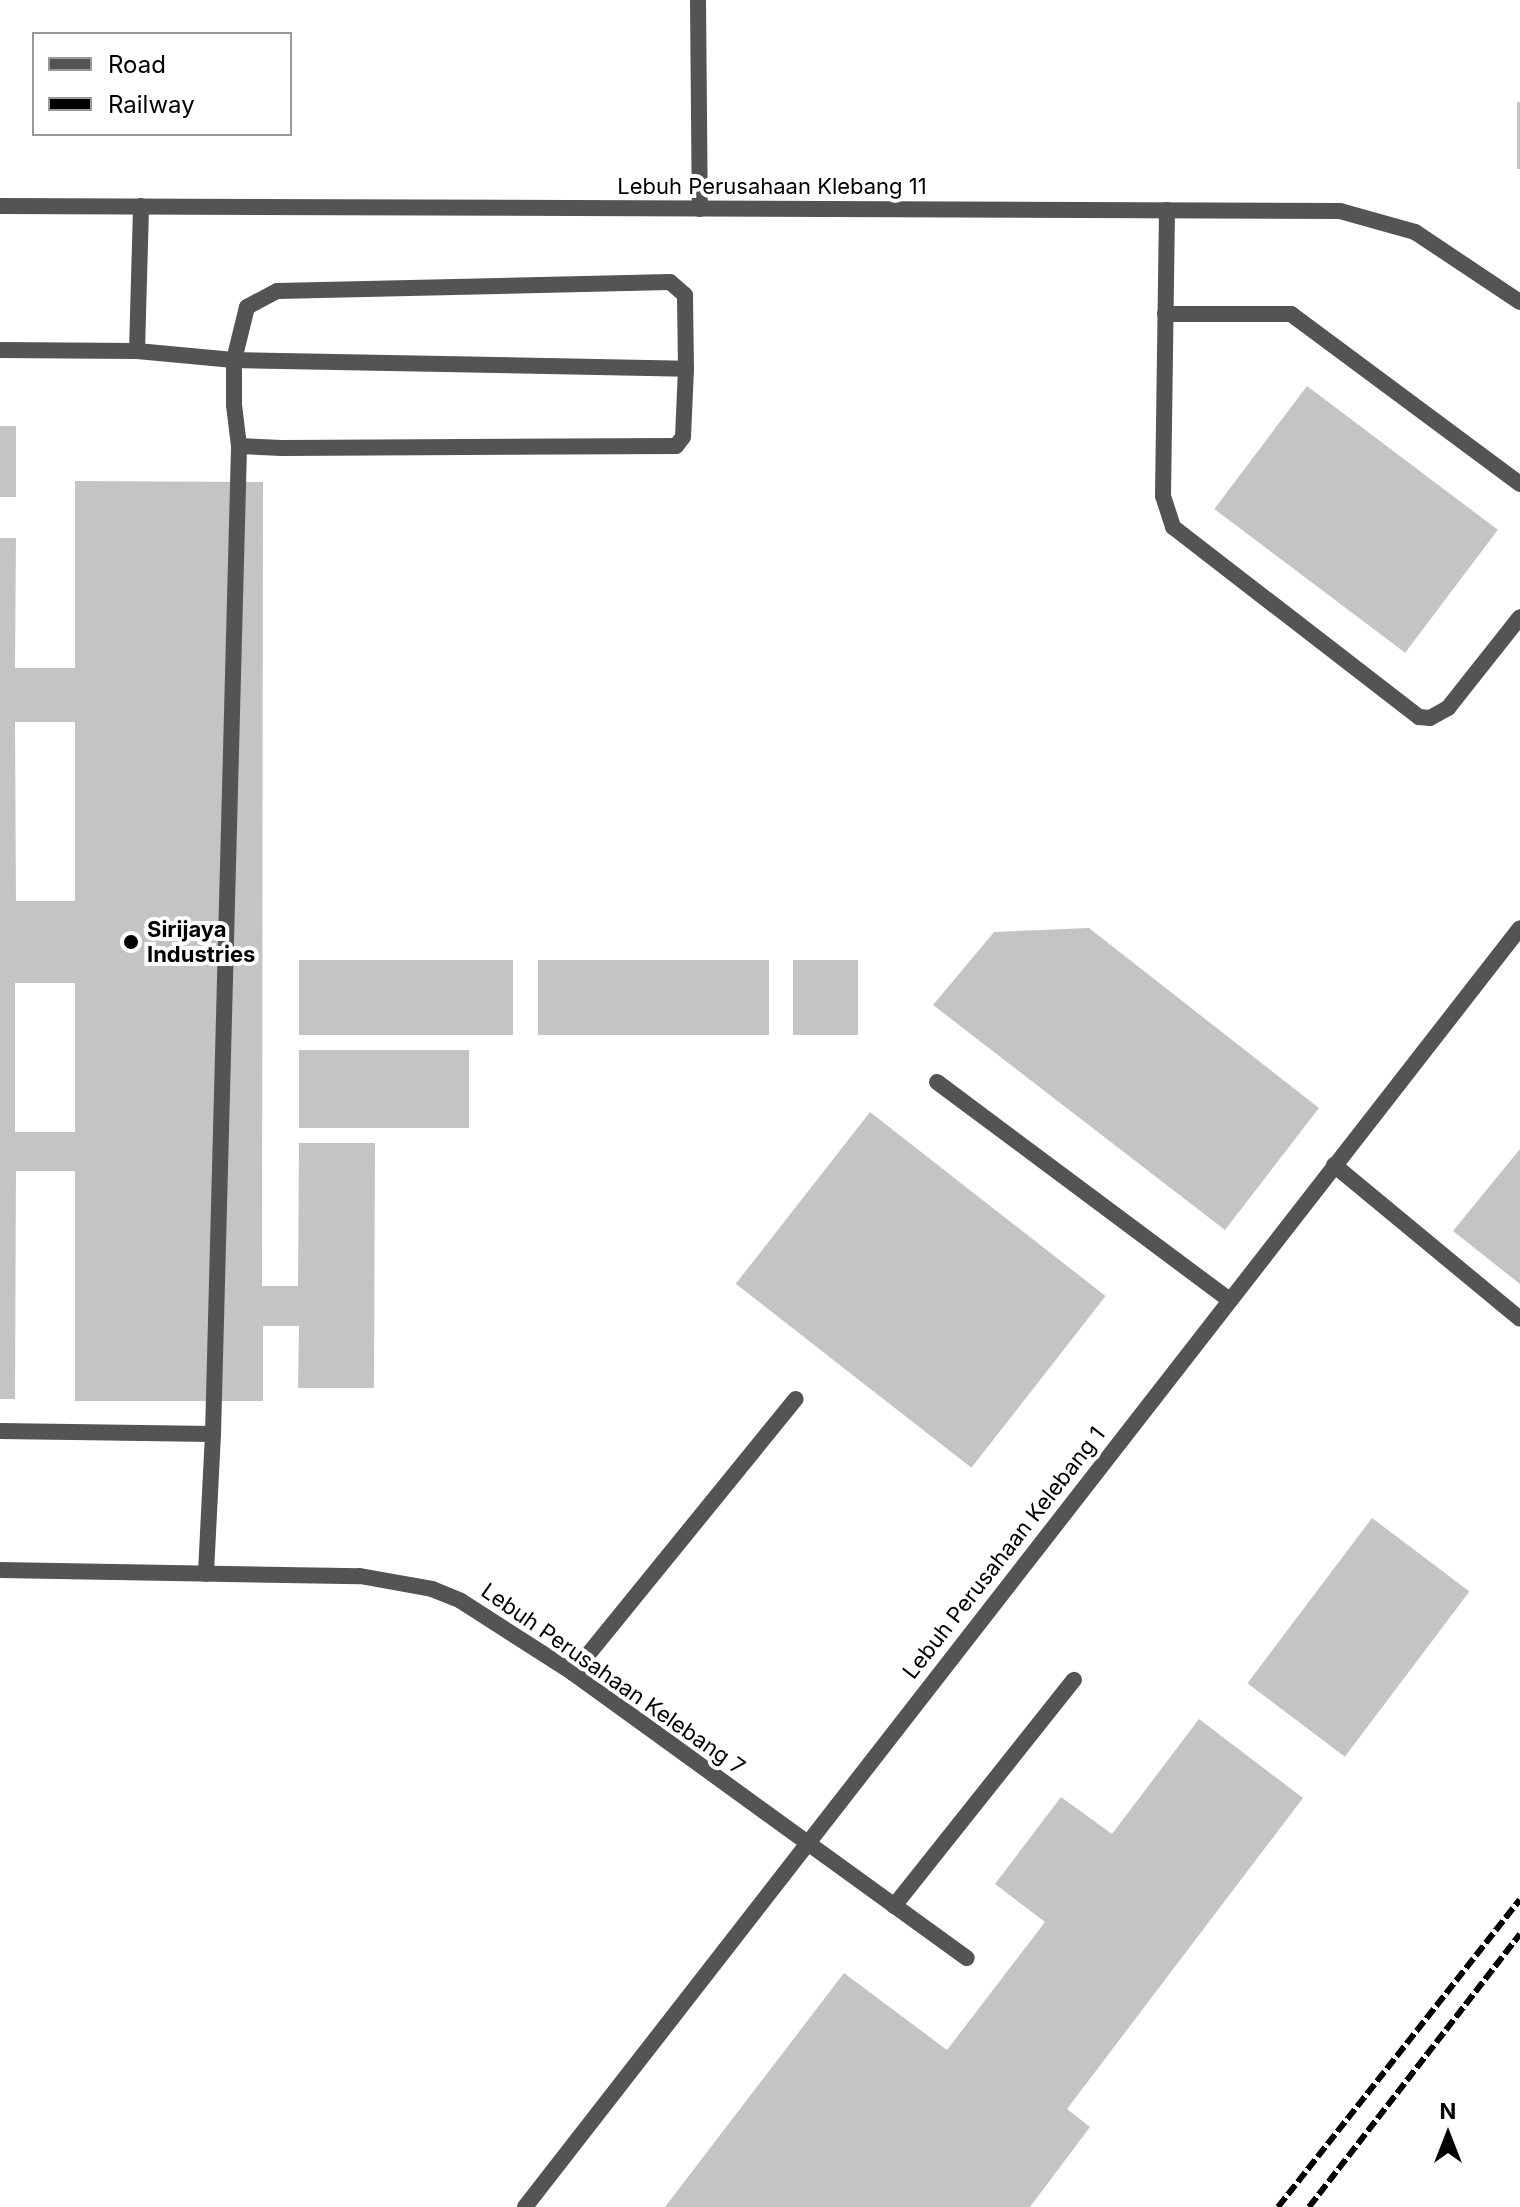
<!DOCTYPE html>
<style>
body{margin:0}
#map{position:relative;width:1520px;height:2207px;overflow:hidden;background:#fff;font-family:Inter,sans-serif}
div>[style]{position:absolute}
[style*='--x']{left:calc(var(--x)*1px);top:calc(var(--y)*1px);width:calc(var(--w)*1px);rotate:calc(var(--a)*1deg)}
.building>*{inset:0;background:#c4c4c4;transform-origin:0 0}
.service>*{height:16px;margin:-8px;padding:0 8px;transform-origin:8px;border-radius:8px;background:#545454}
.minor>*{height:16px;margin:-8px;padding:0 8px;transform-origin:8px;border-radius:8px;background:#545454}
.rail>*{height:6px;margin-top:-3px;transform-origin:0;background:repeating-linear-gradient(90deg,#000 0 12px,transparent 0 16px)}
.dots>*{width:22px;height:22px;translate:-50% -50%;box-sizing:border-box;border:4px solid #fff;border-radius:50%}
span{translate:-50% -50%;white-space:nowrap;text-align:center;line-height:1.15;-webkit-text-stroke:8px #fff;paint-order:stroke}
.street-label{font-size:22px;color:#000}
.poi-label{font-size:22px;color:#000;font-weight:700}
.left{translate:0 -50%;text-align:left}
.legend{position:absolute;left:32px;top:32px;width:260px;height:104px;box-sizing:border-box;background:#fff;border:2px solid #999;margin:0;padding:10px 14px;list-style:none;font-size:24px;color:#000}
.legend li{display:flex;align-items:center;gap:16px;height:40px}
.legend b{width:40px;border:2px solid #999}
.north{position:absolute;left:1408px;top:2095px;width:80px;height:80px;-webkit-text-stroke:6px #fff;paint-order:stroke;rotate:0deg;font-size:22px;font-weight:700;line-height:32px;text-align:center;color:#000}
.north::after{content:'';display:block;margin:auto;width:28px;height:36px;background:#000;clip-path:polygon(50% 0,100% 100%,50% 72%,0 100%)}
</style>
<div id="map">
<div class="building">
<i style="left:1517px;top:102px;width:3px;height:67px"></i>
<i style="left:1307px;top:386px;width:239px;height:154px;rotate:37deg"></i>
<i style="left:0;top:426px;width:16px;height:71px"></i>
<i style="clip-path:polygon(evenodd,75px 481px,263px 482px,262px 1286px,298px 1286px,299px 1143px,375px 1143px,374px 1388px,298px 1388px,299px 1326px,263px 1326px,263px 1401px,75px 1401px,75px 1171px,16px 1171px,15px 1399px,0 1399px,0 538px,16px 538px,15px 668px,75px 668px,75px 481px,15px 722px,75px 722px,75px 901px,16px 901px,15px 722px,75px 481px,15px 983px,75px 983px,75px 1132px,15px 1132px,15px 983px)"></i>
<i style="clip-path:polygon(1089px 928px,1319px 1108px,1225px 1230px,933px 1005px,994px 932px)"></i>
<i style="left:299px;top:960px;width:214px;height:75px"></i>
<i style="left:538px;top:960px;width:231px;height:75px"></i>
<i style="left:793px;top:960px;width:65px;height:75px"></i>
<i style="left:299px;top:1050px;width:170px;height:78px"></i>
<i style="left:870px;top:1112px;width:299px;height:218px;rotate:38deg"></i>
<i style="clip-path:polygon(1520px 1149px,1520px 1284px,1453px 1231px)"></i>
<i style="left:1372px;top:1518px;width:122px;height:207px;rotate:37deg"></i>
<i style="clip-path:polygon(1199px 1719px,1303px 1798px,1067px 2109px,1090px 2127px,1030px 2207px,665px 2207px,844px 1973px,947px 2050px,1045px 1922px,995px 1884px,1061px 1797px,1112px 1834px)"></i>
</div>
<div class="service">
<i style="--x:698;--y:0;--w:209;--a:89.5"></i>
<i style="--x:1167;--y:210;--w:286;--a:90.8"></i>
<i style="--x:1163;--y:496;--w:33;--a:72"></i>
<i style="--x:1173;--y:527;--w:311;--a:37.7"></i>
<i style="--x:1419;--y:717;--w:11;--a:5"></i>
<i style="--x:1430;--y:718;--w:21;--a:-29"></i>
<i style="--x:1448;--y:708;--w:116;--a:-51.6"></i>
<i style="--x:1165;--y:314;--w:126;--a:0"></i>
<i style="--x:1291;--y:314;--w:285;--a:36.6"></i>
<i style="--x:0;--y:350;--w:137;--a:0.4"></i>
<i style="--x:137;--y:351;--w:97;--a:5.3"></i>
<i style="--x:234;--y:360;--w:452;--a:1.1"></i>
<i style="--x:686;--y:369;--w:74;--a:-90.8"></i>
<i style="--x:685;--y:295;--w:20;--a:-139"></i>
<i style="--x:670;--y:282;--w:393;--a:178.7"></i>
<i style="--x:277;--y:291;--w:34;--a:152"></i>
<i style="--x:247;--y:307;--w:55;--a:103.8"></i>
<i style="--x:234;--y:360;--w:45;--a:90"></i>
<i style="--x:234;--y:405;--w:41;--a:83"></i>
<i style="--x:239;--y:446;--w:43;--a:2.7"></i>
<i style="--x:282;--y:448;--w:394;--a:-0.3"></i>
<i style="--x:676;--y:446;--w:11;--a:-52"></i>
<i style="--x:683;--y:437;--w:68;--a:-87.5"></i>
<i style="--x:137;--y:351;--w:145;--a:-88.4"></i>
<i style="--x:937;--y:1082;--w:364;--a:36.7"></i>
<i style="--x:1334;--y:1165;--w:241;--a:39.6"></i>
<i style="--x:0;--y:1431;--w:213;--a:0.8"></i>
<i style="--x:213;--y:1434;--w:140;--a:92.9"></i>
<i style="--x:213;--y:1434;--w:988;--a:-88.49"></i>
<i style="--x:0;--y:1570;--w:360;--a:1"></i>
<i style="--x:360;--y:1576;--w:73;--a:10.2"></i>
<i style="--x:432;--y:1589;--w:31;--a:22"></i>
<i style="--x:461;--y:1601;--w:133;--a:32.7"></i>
<i style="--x:573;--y:1673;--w:486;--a:35.9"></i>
<i style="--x:573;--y:1673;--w:353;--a:-50.9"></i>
<i style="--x:894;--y:1906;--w:289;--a:-51.5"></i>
</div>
<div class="minor">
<i style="--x:0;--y:206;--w:1340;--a:0.21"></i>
<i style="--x:1340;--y:211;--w:78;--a:15.6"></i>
<i style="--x:1415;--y:232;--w:126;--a:33.7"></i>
<i style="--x:525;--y:2207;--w:1620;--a:-52.12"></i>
</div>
<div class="rail">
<i style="--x:1278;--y:2207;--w:391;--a:-51.8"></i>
<i style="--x:1309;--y:2207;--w:345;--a:-52.3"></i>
</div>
<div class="dots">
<i style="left:131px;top:942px;background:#000"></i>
</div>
<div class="street-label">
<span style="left:772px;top:187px">Lebuh Perusahaan Klebang 11</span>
<span style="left:1004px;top:1553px;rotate:-52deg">Lebuh Perusahaan Kelebang 1</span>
<span style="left:613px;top:1679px;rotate:35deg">Lebuh Perusahaan Kelebang 7</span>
</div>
<div class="poi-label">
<span class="left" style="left:147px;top:942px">Sirijaya<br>Industries</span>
</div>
<ul class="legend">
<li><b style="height:10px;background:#545454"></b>Road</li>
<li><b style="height:10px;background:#000"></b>Railway</li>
</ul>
<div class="north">N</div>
</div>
